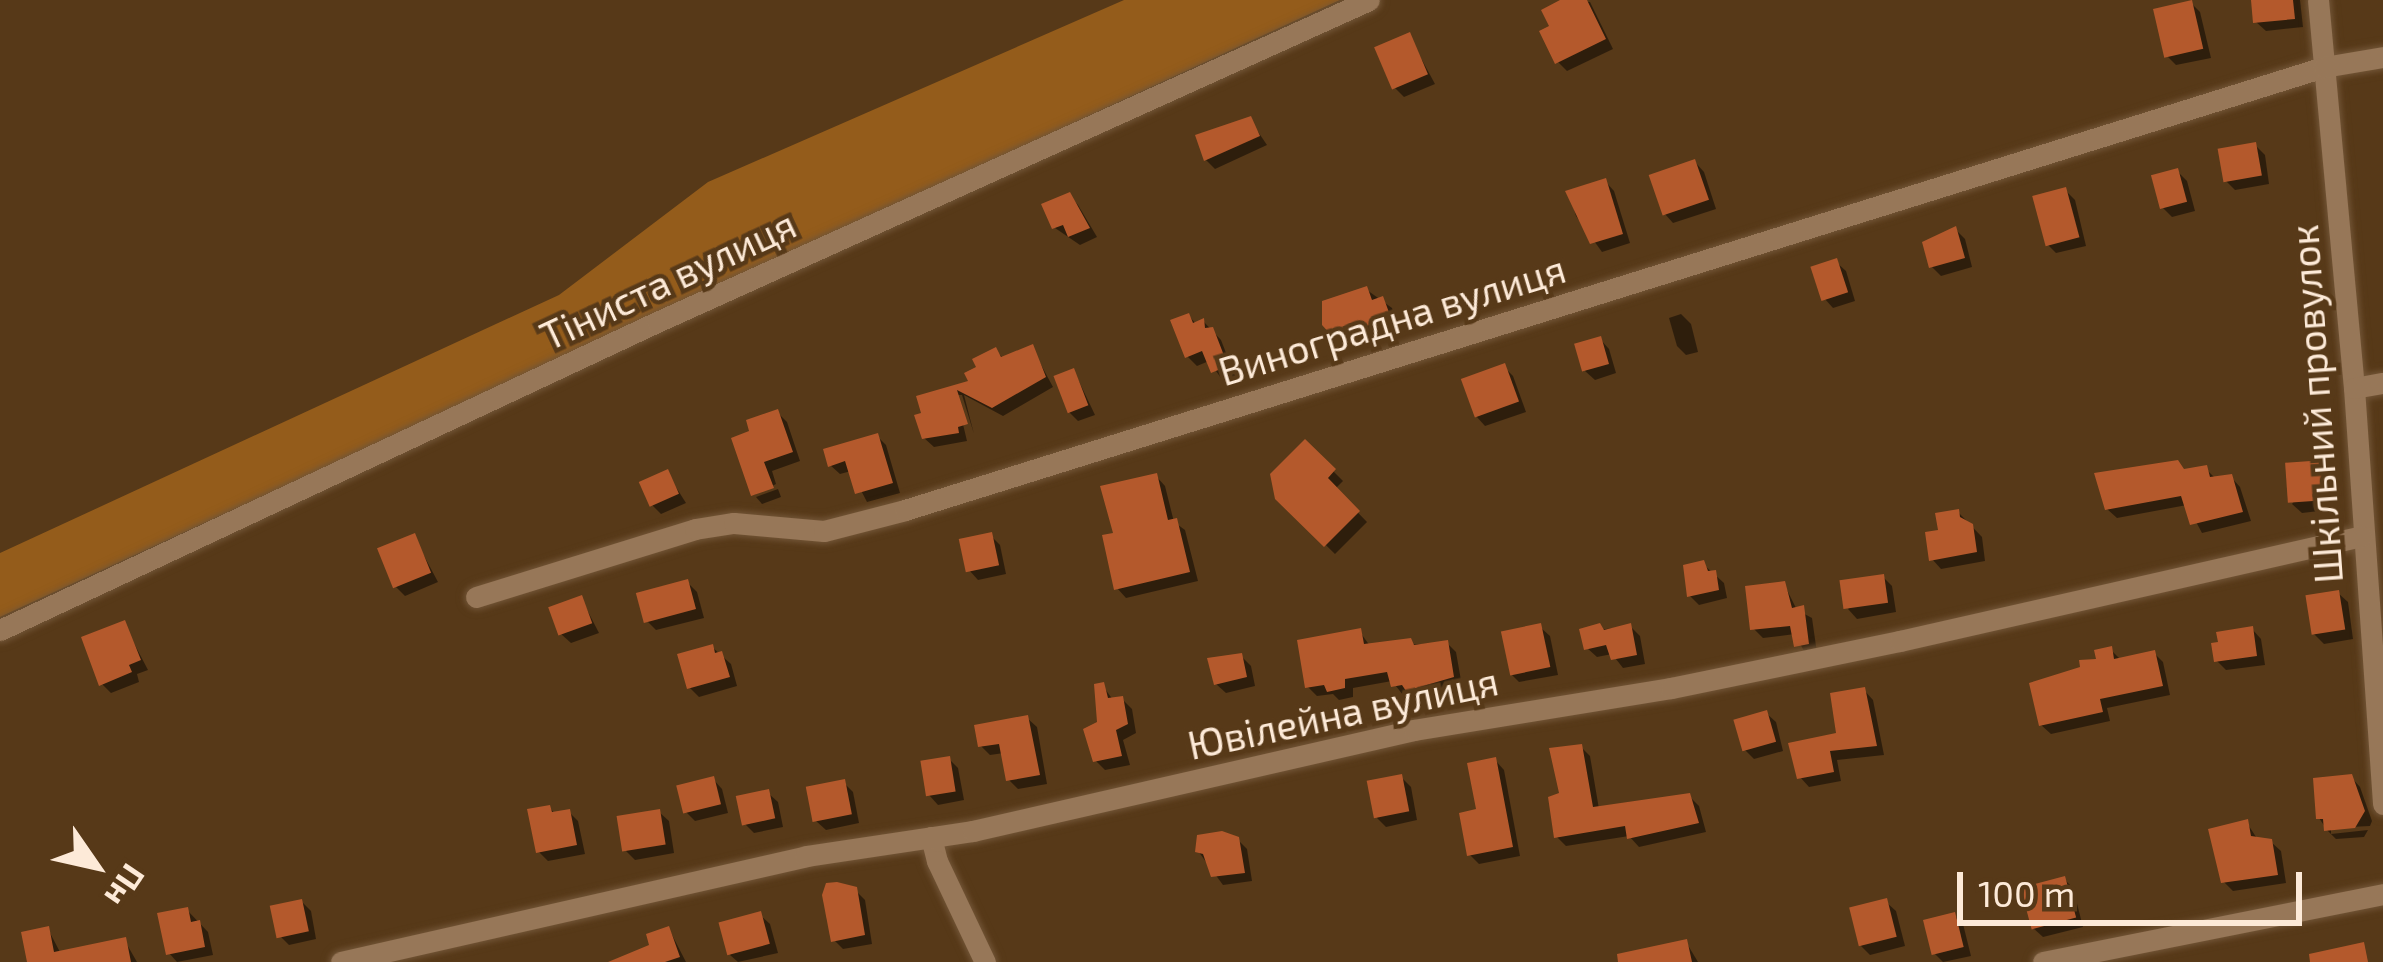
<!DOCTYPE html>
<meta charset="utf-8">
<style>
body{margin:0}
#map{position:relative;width:2383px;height:962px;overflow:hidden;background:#573918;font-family:"Exo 2",sans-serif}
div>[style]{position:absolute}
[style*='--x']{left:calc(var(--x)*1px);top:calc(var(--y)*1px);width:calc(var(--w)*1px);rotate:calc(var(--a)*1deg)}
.forest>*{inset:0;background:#945c1b}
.shadow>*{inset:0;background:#0007}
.building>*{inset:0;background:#b4592c;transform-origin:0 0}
.roads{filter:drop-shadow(0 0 3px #725537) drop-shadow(0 0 3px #725537)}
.street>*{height:21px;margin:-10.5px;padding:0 10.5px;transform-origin:10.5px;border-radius:10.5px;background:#977758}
span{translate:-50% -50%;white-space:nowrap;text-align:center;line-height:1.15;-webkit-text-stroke:9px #573918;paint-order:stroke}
.street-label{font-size:39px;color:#fdead8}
.north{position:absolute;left:36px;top:806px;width:120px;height:120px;-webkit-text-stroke:9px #573918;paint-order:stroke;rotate:124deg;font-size:33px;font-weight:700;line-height:48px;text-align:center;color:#fdead8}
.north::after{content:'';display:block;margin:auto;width:42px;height:54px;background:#fdead8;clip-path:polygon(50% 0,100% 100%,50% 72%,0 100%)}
.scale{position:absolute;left:1957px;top:872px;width:345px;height:54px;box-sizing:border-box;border:6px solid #fdead8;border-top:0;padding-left:15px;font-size:36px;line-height:42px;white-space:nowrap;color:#fdead8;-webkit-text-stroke:9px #573918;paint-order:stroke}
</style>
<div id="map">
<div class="forest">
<i style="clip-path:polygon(1124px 0,1340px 0,0 617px,0 553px,559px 295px,708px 182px)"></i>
</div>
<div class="shadow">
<i style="clip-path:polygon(1567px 0,1590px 2px,1613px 49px,1567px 71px,1558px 62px,1553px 27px)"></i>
<i style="clip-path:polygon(2254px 0,2300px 0,2303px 27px,2266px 31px,2256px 22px)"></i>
<i style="clip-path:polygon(2191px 3px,2200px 12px,2211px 58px,2176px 65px,2167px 56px)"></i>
<i style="clip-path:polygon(1409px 36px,1435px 84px,1404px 97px,1395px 88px)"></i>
<i style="clip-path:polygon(1250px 120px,1267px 145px,1215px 169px,1206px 160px)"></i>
<i style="clip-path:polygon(2255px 145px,2265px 155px,2269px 184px,2235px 190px,2225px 180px)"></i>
<i style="clip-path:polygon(1695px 162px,1704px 172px,1716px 209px,1673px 223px,1664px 213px)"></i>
<i style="clip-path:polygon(2177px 171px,2187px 181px,2195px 211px,2172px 217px,2163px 208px)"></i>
<i style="clip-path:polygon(1605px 181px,1614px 191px,1630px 243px,1602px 252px,1576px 216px,1569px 193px)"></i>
<i style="clip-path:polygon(2065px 190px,2075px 200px,2086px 246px,2056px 253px,2047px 244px)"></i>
<i style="clip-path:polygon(1069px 195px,1078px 205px,1097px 237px,1080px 245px,1055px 228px)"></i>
<i style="clip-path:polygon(1955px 229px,1965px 239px,1972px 267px,1941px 276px,1932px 267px)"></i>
<i style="clip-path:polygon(1836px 262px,1846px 271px,1855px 301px,1833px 308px,1824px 298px)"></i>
<i style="clip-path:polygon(1367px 290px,1392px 308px,1398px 327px,1345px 345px,1322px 313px,1324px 304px)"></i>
<i style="clip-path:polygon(1681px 314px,1691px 324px,1698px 352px,1686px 355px,1677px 346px,1669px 318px)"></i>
<i style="clip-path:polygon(1189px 316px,1197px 325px,1204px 322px,1221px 340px,1235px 376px,1223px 381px,1209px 361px,1197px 366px,1187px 356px)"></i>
<i style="clip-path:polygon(1600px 339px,1609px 349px,1616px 373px,1595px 380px,1585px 371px)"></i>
<i style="clip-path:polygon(1032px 348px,1053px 387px,1003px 416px,964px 395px,974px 434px,962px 395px,956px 395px,967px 441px,934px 447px,924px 438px,920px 398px,972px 383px,996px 351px,1004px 359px)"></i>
<i style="clip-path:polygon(1504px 367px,1513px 376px,1526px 412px,1485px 426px,1476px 416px)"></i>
<i style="clip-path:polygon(1074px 371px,1095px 415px,1078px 421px,1069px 412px)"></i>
<i style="clip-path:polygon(777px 412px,787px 422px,800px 461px,772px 471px,776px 484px,754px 495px,753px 433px)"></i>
<i style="clip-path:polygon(877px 436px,886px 445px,900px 493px,867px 502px,851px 471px,840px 474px,830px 465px)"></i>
<i style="clip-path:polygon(1305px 443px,1343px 481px,1335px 489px,1367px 522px,1335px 554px,1278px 498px)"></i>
<i style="clip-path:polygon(2324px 463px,2333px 472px,2336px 509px,2302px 513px,2292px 504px)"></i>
<i style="clip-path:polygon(2206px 469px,2216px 479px,2231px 477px,2240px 487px,2251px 521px,2202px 533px,2187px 505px,2117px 518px,2107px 509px)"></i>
<i style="clip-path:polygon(667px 473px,686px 503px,661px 514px,652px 505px)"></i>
<i style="clip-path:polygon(1156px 476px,1165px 486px,1174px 522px,1185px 530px,1198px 581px,1126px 598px,1117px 588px,1117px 535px)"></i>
<i style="clip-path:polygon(778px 489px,781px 497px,762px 504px,756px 497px)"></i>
<i style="clip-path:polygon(1958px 512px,1982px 537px,1985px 561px,1941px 569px,1932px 559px)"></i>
<i style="clip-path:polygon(991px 536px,1000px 545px,1006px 574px,978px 580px,969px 570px)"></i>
<i style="clip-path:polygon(414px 537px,438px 582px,405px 596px,396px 587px)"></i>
<i style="clip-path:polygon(1703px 564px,1724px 583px,1727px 598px,1699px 605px,1690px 596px)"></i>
<i style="clip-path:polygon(1883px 577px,1892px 586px,1896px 612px,1857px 619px,1848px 609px)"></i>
<i style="clip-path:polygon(687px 582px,697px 592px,704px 618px,656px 630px,647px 621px)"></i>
<i style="clip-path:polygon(1784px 584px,1797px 610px,1812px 618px,1817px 653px,1806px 655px,1795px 634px,1763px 638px,1753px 628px)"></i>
<i style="clip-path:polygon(2338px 593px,2348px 602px,2353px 639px,2324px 644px,2314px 634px)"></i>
<i style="clip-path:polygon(581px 598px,599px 633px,571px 643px,561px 634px)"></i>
<i style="clip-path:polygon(124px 624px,148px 670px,137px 674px,139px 682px,111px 693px,102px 684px)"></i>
<i style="clip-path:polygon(1630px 626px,1640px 636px,1645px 664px,1623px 668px,1612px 654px,1597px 657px,1587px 648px,1582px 632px)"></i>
<i style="clip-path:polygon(1540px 627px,1550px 636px,1558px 675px,1519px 682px,1510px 673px)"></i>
<i style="clip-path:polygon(2252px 629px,2261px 639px,2265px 665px,2226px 670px,2217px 661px)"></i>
<i style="clip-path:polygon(1360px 632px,1370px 646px,1447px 643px,1456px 652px,1462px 686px,1418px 699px,1403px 695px,1392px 681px,1353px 688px,1353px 697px,1339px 700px,1333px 694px,1317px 696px,1308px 687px)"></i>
<i style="clip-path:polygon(712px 647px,731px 664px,737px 686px,699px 697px,689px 687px)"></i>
<i style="clip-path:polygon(2111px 650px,2121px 660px,2154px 653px,2163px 662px,2170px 695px,2107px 708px,2110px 721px,2051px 734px,2041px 725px)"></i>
<i style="clip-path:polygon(1241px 656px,1251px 666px,1255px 686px,1226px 693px,1216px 684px)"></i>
<i style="clip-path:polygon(1103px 686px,1113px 700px,1122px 699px,1132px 709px,1136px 733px,1123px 740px,1130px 765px,1105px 770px,1096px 761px)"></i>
<i style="clip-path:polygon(1864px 690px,1873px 700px,1884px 755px,1837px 760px,1841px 781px,1809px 787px,1800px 777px,1839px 735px)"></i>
<i style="clip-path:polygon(1766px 713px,1776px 722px,1783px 751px,1754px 759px,1745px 750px)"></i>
<i style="clip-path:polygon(1027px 718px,1037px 727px,1047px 784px,1018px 789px,1009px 780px,1004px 753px,990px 755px,981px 746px)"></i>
<i style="clip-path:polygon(1581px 747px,1590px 756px,1599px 809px,1689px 796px,1699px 806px,1706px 832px,1639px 847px,1629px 836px,1566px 846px,1557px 837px)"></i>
<i style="clip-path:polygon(949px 759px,958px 768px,964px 800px,938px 805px,929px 795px)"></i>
<i style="clip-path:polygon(1495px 760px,1504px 770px,1520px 856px,1479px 864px,1470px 855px)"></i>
<i style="clip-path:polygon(1401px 777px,1411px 787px,1417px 820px,1386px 827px,1377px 818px)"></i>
<i style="clip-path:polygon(2351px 777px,2360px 787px,2372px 821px,2370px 826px,2331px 828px,2331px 834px,2368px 830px,2364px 837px,2336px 839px,2327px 830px,2319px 818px)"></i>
<i style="clip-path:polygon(713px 779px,722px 789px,728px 813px,695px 821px,685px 811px)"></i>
<i style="clip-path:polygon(844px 783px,853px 792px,859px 823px,826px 830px,816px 821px)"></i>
<i style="clip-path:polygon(768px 793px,778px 802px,783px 827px,754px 833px,745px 824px)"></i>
<i style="clip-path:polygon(550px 808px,556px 815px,569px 812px,578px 821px,585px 854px,548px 861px,539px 852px)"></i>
<i style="clip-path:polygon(659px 812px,669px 821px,674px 853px,635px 860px,626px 851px)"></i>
<i style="clip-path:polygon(2247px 823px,2258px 840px,2271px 842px,2281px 851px,2286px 883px,2233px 891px,2224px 882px)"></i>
<i style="clip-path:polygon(1237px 839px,1247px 849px,1252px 881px,1223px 885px,1198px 851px)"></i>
<i style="clip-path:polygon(2064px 879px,2073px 888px,2083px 927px,2043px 937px,2033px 928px)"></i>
<i style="clip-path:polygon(855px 890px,865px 900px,872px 944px,843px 949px,834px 940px)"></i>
<i style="clip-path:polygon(302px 902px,311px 911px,316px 939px,289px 945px,279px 935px)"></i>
<i style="clip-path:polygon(1886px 902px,1896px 911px,1905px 946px,1870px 955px,1861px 946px)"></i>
<i style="clip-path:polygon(187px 910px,208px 932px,213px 955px,177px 962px,169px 953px)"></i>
<i style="clip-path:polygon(760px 915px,770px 924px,778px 953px,738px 962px,730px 955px)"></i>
<i style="clip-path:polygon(1954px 915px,1963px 924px,1971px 956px,1943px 962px,1934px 953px)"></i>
<i style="clip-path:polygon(48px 929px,61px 954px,125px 941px,137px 962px,30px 962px)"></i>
<i style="clip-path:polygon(669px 929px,686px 962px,639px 962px,653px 947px)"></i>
<i style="clip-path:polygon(1686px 942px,1698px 962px,1652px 962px)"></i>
</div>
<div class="building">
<i style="clip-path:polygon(1560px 0,1587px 0,1606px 39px,1555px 64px,1539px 31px,1549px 26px,1541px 10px)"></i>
<i style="left:2192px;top:0;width:50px;height:40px;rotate:77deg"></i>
<i style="clip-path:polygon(2251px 0,2293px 0,2295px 19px,2253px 23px)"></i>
<i style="left:1410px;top:32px;width:46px;height:39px;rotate:67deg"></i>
<i style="clip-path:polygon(1251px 116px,1260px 136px,1204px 161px,1195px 135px)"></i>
<i style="left:2256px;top:142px;width:34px;height:39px;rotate:80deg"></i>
<i style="left:1695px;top:159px;width:43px;height:49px;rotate:71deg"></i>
<i style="left:2178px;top:168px;width:35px;height:28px;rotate:75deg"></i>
<i style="clip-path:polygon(1606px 178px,1623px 234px,1590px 244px,1565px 191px)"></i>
<i style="left:2066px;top:187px;width:52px;height:35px;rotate:75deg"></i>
<i style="clip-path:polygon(1070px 192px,1090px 228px,1068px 237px,1063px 225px,1052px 229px,1041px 204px)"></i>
<i style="clip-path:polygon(1956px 226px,1965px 258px,1929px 268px,1922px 242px)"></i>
<i style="left:1837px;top:258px;width:36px;height:28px;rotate:72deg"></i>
<i style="clip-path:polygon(1367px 286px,1372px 300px,1383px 296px,1391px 318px,1333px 337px,1322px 325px,1322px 301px)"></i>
<i style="clip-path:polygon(1189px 313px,1193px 323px,1204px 318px,1205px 328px,1213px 327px,1228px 366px,1211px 373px,1202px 351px,1185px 358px,1170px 320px)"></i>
<i style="left:1601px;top:336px;width:29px;height:28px;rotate:74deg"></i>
<i style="clip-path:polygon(1033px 344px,1046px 377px,992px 408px,957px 390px,968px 424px,958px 427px,959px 433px,922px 439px,914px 415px,921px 413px,916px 396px,968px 381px,964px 373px,976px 367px,972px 359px,996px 347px,1001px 357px)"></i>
<i style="left:1505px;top:363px;width:41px;height:47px;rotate:70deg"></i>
<i style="left:1074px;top:368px;width:40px;height:22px;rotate:69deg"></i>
<i style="clip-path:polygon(778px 409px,793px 452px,764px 462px,774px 488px,751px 496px,731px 438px,749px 431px,746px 420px)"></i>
<i style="clip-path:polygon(878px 433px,893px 483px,855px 494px,845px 461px,828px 467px,823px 449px)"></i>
<i style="clip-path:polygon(1305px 439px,1336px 469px,1328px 478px,1360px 511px,1324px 547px,1275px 499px,1270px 474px)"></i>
<i style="clip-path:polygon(2178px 460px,2184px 469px,2207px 465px,2210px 477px,2232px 474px,2243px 512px,2190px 525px,2181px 496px,2105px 510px,2094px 473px)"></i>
<i style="left:2325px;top:460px;width:40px;height:40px;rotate:86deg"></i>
<i style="left:668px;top:469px;width:27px;height:32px;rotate:66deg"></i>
<i style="clip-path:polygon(1157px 473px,1168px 520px,1177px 518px,1190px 572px,1114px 590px,1102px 535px,1113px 533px,1100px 486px)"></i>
<i style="clip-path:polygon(1959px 509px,1960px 517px,1973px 524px,1977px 552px,1929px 561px,1925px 532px,1938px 530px,1935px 513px)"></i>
<i style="left:992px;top:532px;width:34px;height:34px;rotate:78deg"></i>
<i style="left:415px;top:533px;width:43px;height:41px;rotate:68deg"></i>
<i style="clip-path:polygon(1704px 560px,1708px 571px,1716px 570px,1719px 590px,1687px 597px,1683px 565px)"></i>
<i style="left:1884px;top:574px;width:29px;height:45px;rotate:82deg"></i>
<i style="left:688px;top:579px;width:31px;height:54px;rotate:75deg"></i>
<i style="clip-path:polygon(1785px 581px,1792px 608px,1804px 605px,1809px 644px,1794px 647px,1790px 626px,1750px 630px,1745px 586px)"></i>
<i style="left:2339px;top:590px;width:40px;height:34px;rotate:81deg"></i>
<i style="left:582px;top:595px;width:30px;height:36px;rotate:70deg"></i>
<i style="clip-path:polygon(125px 620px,141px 660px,129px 665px,132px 672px,99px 686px,81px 637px)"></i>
<i style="left:1541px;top:623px;width:45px;height:41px;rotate:78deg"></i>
<i style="clip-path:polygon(1600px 623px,1604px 630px,1631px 623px,1637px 655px,1611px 660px,1606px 645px,1584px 650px,1579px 629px)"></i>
<i style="clip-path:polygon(2253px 626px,2257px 656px,2214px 662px,2211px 643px,2218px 642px,2216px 632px)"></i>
<i style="clip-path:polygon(1361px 628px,1364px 644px,1411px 638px,1414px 645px,1448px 640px,1454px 677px,1406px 691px,1402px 685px,1391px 687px,1387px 672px,1345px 679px,1345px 688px,1327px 692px,1324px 685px,1305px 688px,1297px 640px)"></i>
<i style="clip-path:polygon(713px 644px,715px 653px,722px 651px,730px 677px,687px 689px,677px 654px)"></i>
<i style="clip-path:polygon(2112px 646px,2114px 659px,2155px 650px,2163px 686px,2100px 699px,2103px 712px,2039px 726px,2029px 683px,2080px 667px,2079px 660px,2096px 659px,2094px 650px)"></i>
<i style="clip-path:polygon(1242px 653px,1247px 677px,1214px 685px,1207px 658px)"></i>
<i style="clip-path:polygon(1104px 682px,1108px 698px,1123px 696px,1128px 724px,1116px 730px,1122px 756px,1093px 762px,1083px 729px,1097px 722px,1094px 684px)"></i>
<i style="clip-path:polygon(1865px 687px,1877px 746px,1830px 751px,1834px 772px,1797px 779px,1788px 743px,1836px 733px,1830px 693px)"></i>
<i style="left:1767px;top:710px;width:33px;height:35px;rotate:74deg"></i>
<i style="clip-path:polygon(1028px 715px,1040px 775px,1006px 781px,999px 744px,978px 747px,974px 725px)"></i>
<i style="clip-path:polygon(1582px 744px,1593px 807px,1690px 793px,1699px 823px,1627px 839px,1625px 826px,1554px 838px,1548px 797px,1559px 793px,1549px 748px)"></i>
<i style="left:950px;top:756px;width:36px;height:30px;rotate:81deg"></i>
<i style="clip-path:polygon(1496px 757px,1513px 847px,1467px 856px,1459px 813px,1476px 809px,1467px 763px)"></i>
<i style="left:1402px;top:774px;width:38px;height:36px;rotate:79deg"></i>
<i style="clip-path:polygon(2352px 774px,2365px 811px,2355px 828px,2324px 831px,2323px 819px,2316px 819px,2313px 778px)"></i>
<i style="left:714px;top:776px;width:29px;height:39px;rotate:76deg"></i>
<i style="left:845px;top:779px;width:36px;height:40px;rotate:79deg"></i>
<i style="left:769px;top:789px;width:30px;height:34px;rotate:78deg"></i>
<i style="clip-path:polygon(550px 805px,552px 812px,570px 809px,577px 845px,536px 853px,527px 809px)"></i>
<i style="left:660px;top:809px;width:36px;height:44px;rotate:81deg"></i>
<i style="clip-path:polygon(2248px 819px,2251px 836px,2272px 839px,2278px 875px,2221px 883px,2208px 829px)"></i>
<i style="clip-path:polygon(1222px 831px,1239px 837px,1245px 873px,1211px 877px,1203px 854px,1195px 852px,1197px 835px)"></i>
<i style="left:2065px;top:876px;width:43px;height:46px;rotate:75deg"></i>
<i style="clip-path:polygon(837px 882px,857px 887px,865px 935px,831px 942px,822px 895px,826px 883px)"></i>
<i style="left:1887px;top:898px;width:40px;height:39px;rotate:76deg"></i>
<i style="left:302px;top:899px;width:33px;height:33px;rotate:78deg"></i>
<i style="clip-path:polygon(188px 907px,191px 922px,200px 920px,205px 947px,166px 955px,157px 913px)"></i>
<i style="left:761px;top:911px;width:34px;height:44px;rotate:75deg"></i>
<i style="left:1955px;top:912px;width:36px;height:33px;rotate:76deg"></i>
<i style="clip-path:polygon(49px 926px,54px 952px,126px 937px,131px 962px,27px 962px,21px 932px)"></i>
<i style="clip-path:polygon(669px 926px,680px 957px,665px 962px,608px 962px,649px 945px,646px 934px)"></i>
<i style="clip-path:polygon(1687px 939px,1692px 962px,1618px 962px,1617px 954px)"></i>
<i style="clip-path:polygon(2364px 942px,2368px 962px,2310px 962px,2309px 954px)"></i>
</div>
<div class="roads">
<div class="street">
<i style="--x:2318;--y:0;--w:390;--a:84.7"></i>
<i style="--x:2354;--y:388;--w:417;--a:86"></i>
<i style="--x:2354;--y:388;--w:29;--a:-10"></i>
<i style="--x:476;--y:597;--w:229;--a:-17.2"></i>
<i style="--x:695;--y:529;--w:39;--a:-9"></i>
<i style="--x:734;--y:523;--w:90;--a:5.1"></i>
<i style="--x:824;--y:531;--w:84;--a:-14.5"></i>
<i style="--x:905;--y:510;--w:1487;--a:-17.34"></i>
<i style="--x:2324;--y:67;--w:60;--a:-9.6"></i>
<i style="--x:0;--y:630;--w:726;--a:-25.12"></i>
<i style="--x:657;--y:322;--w:781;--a:-24.33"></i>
<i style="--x:931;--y:837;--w:25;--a:76"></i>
<i style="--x:937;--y:861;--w:112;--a:64.6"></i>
<i style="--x:341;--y:962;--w:477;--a:-12.8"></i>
<i style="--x:806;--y:856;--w:169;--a:-8.5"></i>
<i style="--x:973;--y:831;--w:452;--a:-12.9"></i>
<i style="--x:1414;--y:730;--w:260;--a:-9.3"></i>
<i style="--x:1671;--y:688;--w:234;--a:-11.6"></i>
<i style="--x:1900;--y:641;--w:473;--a:-12.8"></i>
<i style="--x:2043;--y:962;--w:347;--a:-11.3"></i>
</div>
</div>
<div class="street-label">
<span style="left:668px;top:280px;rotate:-25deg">Тіниста вулиця</span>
<span style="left:1392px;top:320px;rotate:-17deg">Виноградна вулиця</span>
<span style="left:2316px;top:404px;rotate:-94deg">Шкільний провулок</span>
<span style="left:1343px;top:713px;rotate:-12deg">Ювілейна вулиця</span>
</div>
<div class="north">Пн</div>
<div class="scale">100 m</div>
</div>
